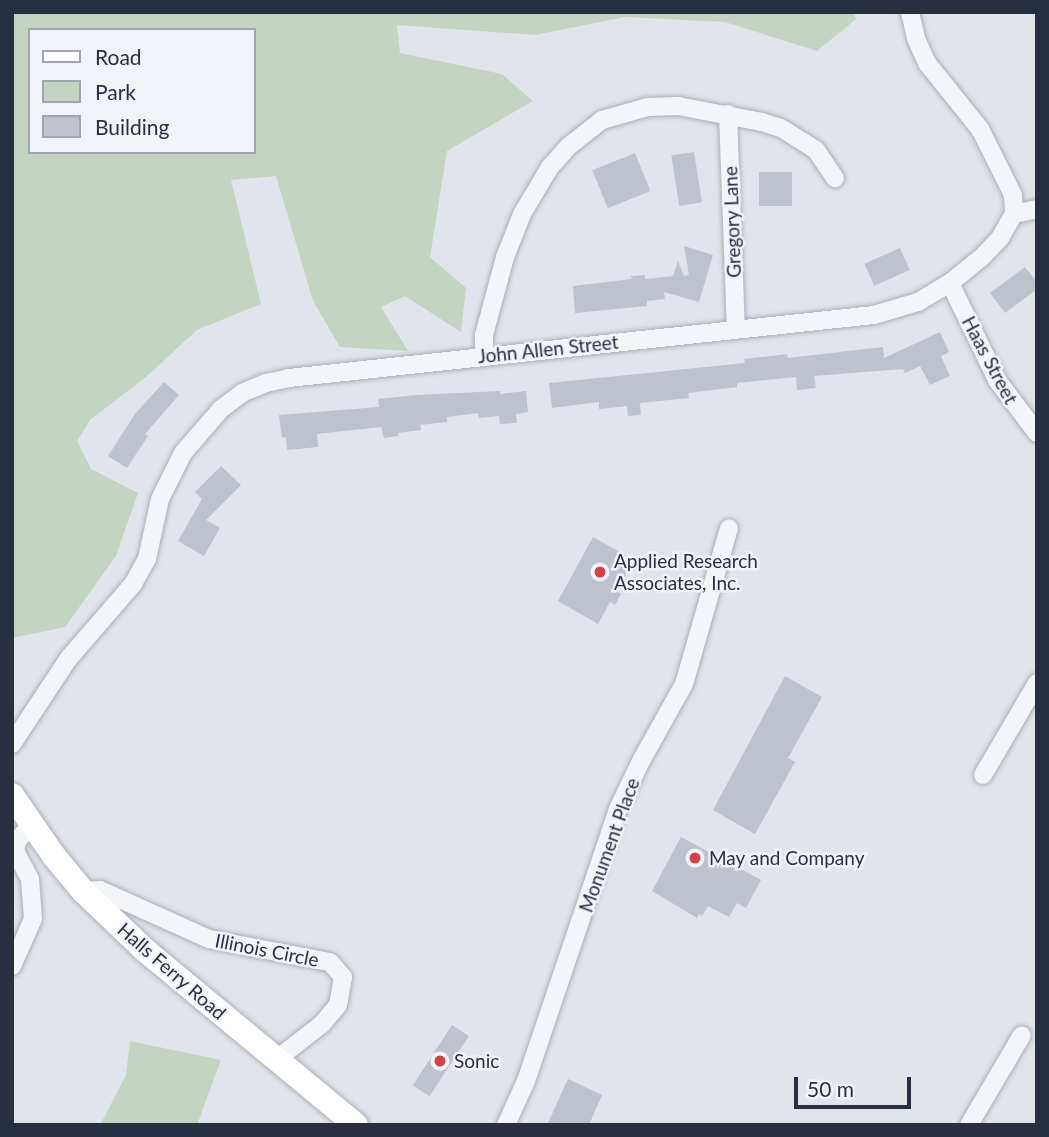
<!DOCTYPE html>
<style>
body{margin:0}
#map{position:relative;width:1049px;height:1137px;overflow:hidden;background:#e1e4ea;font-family:Lato,sans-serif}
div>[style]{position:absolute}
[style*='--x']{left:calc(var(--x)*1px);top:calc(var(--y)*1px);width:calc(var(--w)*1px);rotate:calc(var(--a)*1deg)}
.green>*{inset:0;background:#c4d4c2}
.building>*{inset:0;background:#bec2cd;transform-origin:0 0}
.roads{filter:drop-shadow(0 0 2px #aaaeb8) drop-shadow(0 0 2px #aaaeb8)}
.street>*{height:18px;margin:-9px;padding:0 9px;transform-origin:9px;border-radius:9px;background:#f4f5f8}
.secondary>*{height:24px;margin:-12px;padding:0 12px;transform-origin:12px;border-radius:12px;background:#fff}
.dots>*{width:19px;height:19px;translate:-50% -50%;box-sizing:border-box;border:4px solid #f1f3f8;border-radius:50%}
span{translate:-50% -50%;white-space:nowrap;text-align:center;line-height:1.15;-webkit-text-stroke:5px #f1f3f8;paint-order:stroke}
.street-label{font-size:19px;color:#292f43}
.poi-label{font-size:19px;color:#292f43}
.left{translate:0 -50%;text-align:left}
.frame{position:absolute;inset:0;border:14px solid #292f43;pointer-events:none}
.legend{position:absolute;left:28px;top:28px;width:228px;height:126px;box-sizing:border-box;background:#f1f3f8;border:2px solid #a1a5b0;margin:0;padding:9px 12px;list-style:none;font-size:21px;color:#292f43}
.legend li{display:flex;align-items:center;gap:14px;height:35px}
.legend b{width:35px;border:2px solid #a1a5b0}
.scale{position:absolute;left:794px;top:1077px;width:117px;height:32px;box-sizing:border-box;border:4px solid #292f43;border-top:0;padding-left:9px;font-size:21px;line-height:24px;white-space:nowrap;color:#292f43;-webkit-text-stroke:5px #f1f3f8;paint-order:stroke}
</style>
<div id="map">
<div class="green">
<i style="clip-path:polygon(evenodd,12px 12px,853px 12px,856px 19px,817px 51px,725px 22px,625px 17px,535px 35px,397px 25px,400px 53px,502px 74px,533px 101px,447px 151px,430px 257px,466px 288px,461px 332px,405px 296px,381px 307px,408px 351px,340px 347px,313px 301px,276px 176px,231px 180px,261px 304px,197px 330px,146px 377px,90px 420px,77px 441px,91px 469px,138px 493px,116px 556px,65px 627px,12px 638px,12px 12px,30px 30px,254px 30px,254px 152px,30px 152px,30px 30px)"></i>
<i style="clip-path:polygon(130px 1041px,221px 1060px,197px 1125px,100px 1125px,126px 1075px)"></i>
</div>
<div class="building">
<i style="left:694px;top:152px;width:51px;height:23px;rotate:81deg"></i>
<i style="left:635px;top:153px;width:41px;height:46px;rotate:68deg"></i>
<i style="left:759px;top:172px;width:33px;height:34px"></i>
<i style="clip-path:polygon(684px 246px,713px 255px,699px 302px,664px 292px,665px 299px,647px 301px,647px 306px,575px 313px,573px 286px,632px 279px,631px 276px,645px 275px,645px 279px,673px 276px,678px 261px,684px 276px,689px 275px)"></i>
<i style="left:900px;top:248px;width:24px;height:39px;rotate:66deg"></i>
<i style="clip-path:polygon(1025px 267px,1037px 282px,1037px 289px,1005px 313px,990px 293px)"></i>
<i style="clip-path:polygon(940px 332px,949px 352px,941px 356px,950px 376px,930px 385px,920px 366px,905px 373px,903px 369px,814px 376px,816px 388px,797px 390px,796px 377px,737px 383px,737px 387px,688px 393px,689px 398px,640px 403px,641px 415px,628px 416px,627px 406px,599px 409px,599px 402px,552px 408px,549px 383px,745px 363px,744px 359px,787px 354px,788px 358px,883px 347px,884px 358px)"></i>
<i style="clip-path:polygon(164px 382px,179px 395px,145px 434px,148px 436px,127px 468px,108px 456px,135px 414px)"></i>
<i style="clip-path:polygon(500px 391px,500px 394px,526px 391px,528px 412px,516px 414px,517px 423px,500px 424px,499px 416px,479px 418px,478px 413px,447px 417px,447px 422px,420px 425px,421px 430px,398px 433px,399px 436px,384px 438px,381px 427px,317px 434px,318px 447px,287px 450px,286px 437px,282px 438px,279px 415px,379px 407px,378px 399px,417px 395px)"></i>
<i style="clip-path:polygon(221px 466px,241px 485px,206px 520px,220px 528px,204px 556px,178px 541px,202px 499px,195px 492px)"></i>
<i style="clip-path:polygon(593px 537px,634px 560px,617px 591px,621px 594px,615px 605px,610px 602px,598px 624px,558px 601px)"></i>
<i style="clip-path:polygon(785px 676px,822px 697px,788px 758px,795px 762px,755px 834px,713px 810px)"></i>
<i style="clip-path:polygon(681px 837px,761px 880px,746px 908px,737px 903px,729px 917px,708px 906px,702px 916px,699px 914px,697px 918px,652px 891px)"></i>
<i style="left:452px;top:1025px;width:20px;height:72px;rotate:33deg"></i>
<i style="clip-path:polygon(568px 1079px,602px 1095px,589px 1125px,547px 1125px)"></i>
</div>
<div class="roads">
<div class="street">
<i style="--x:728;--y:114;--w:215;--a:87.9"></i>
<i style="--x:1014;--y:214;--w:24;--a:-12"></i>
<i style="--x:950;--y:283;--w:108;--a:64.1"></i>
<i style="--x:997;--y:380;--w:66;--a:53"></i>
<i style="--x:484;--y:356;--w:21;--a:-90"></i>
<i style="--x:484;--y:335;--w:81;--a:-74.9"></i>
<i style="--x:505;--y:257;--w:46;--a:-68.4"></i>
<i style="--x:522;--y:214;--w:55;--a:-59.2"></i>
<i style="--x:550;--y:167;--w:28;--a:-48"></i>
<i style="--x:569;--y:146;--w:42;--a:-38.2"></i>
<i style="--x:602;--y:120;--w:48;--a:-15.8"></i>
<i style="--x:648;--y:107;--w:30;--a:-2"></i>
<i style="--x:678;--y:106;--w:86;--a:10.8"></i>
<i style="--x:762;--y:122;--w:20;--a:18"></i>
<i style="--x:781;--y:128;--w:41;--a:32.2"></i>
<i style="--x:816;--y:150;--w:34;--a:56"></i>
<i style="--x:12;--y:744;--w:103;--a:-56.5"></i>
<i style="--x:69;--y:658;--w:98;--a:-49.1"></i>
<i style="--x:133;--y:584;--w:29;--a:-61"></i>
<i style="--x:147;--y:559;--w:61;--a:-77.8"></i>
<i style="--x:160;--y:499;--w:51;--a:-63.4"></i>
<i style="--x:183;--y:453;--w:58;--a:-49.2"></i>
<i style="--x:221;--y:409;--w:26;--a:-37"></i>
<i style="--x:242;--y:393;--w:26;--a:-23"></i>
<i style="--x:266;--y:383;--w:24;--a:-12"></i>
<i style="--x:289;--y:378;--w:588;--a:-6.15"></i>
<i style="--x:874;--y:315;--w:46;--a:-16.5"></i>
<i style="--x:918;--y:302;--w:37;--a:-31"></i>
<i style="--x:950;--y:283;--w:40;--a:-39"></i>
<i style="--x:981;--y:258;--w:28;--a:-46"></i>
<i style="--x:1000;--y:238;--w:28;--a:-60"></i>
<i style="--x:1014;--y:214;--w:19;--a:-93"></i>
<i style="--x:1013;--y:195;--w:74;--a:-116.6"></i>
<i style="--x:980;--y:129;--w:85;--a:-128.8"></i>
<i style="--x:927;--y:63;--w:27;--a:-114"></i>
<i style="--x:916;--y:38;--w:27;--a:-103"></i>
<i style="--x:983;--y:775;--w:107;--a:-59.6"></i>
<i style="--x:83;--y:891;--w:17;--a:-3"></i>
<i style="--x:100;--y:890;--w:120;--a:24.2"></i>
<i style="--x:209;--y:939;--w:123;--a:10.8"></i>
<i style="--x:330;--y:962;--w:20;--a:49"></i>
<i style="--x:343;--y:977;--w:28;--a:100"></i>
<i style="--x:338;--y:1005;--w:25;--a:130"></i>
<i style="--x:322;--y:1024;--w:58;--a:142"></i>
<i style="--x:12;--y:966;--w:51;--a:-65.9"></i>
<i style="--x:33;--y:919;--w:40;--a:-94.3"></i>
<i style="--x:30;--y:879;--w:32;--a:-118"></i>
<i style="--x:15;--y:851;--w:10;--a:-79"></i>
<i style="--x:17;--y:841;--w:23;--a:-49"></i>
<i style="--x:506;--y:1125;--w:48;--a:-65.6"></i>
<i style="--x:526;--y:1081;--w:287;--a:-71.3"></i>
<i style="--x:618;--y:809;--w:53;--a:-64.4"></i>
<i style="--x:641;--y:761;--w:88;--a:-60.8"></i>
<i style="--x:684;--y:684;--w:162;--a:-73.9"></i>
<i style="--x:969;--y:1125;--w:104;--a:-59.5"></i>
</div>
<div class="secondary">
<i style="--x:12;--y:795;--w:74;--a:55.5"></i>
<i style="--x:54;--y:856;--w:45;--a:50.4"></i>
<i style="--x:83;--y:891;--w:88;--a:43.6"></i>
<i style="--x:147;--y:952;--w:271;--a:39.6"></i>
</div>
</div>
<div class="dots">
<i style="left:600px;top:572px;background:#d24346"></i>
<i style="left:695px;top:858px;background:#d24346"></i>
<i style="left:440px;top:1061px;background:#d24346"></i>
</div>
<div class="street-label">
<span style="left:732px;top:222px;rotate:-92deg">Gregory Lane</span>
<span style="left:548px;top:349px;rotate:-6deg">John Allen Street</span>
<span style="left:990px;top:360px;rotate:62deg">Haas Street</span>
<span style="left:609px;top:845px;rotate:-70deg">Monument Place</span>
<span style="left:267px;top:950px;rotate:11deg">Illinois Circle</span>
<span style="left:172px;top:971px;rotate:41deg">Halls Ferry Road</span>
</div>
<div class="poi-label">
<span class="left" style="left:614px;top:572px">Applied Research<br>Associates, Inc.</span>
<span class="left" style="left:709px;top:858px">May and Company</span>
<span class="left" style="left:454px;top:1061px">Sonic</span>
</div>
<div class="frame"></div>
<ul class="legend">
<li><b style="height:9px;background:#fff"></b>Road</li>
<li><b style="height:19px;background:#c4d4c2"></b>Park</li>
<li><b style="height:19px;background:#bec2cd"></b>Building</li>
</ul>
<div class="scale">50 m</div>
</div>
